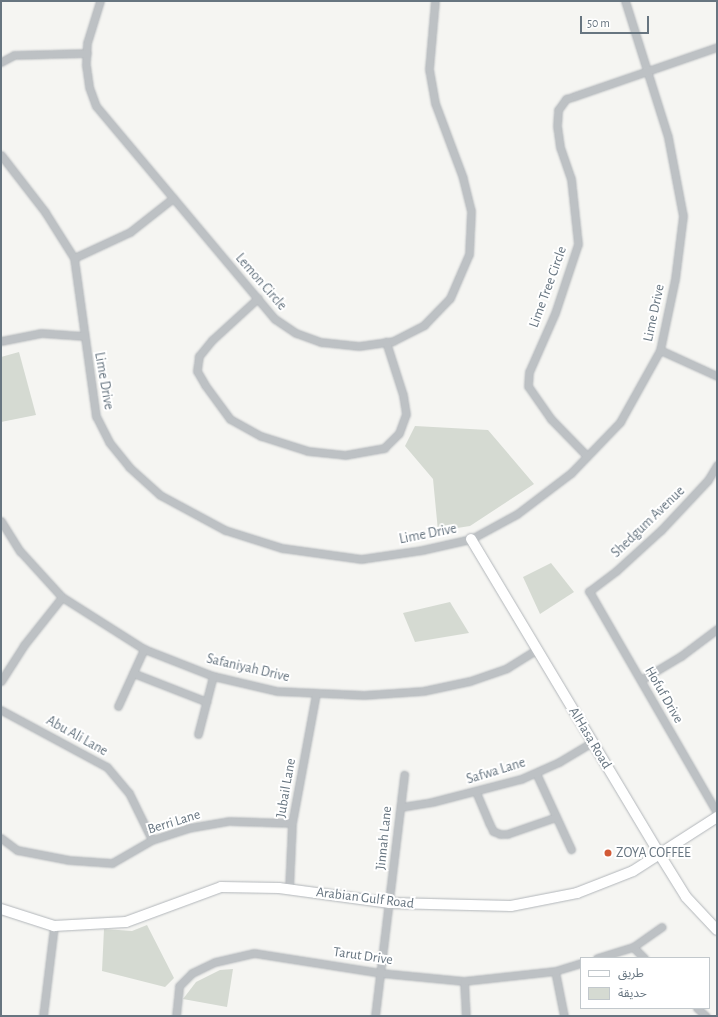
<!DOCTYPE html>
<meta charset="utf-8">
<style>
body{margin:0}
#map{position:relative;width:718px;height:1017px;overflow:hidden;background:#f5f5f2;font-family:"Alegreya Sans","Noto Sans Arabic",sans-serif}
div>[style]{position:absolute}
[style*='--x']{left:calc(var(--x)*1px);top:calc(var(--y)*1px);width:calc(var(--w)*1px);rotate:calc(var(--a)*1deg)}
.green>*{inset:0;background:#d5dad2}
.roads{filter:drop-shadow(0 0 1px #b2b6ba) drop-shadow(0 0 1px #b2b6ba)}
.minor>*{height:7px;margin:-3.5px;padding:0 3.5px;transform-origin:3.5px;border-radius:3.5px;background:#bdc1c4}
.secondary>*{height:10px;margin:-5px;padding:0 5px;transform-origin:5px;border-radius:5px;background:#fff}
.dots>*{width:11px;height:11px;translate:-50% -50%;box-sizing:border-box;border:2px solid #fff;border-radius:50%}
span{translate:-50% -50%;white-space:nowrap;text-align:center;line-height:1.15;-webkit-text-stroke:4px #fff;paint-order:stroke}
.street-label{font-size:14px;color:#677580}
.poi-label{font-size:14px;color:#677580}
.left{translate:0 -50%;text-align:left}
.frame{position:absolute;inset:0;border:2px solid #677580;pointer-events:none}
.legend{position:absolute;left:580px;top:957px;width:130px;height:52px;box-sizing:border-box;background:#fff;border:1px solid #c2c8cc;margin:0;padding:5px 7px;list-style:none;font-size:12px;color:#677580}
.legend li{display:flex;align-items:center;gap:8px;height:20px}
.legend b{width:20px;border:1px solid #c2c8cc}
.scale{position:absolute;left:580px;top:16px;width:69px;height:18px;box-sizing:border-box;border:2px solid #677580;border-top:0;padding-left:5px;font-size:12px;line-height:14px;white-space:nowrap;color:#677580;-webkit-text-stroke:3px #fff;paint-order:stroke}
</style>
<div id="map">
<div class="green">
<i style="clip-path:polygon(19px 352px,36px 415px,1px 422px,1px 357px)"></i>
<i style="clip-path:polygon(415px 426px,488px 430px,534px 484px,470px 526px,438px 531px,433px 479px,405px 446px)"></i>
<i style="clip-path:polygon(551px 563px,574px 592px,540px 614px,523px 577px)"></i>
<i style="clip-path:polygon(450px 602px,469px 633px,415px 642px,403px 613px)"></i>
<i style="clip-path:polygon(147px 925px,174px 978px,165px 987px,102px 971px,104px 929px,132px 931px)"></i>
<i style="clip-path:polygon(233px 969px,227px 1007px,183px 999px,196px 982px,220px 970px)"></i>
</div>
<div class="roads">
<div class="minor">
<i style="--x:100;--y:1;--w:44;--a:107.2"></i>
<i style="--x:87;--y:43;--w:22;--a:93"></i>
<i style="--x:86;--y:65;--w:22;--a:82"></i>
<i style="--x:89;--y:87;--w:20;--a:70"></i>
<i style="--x:96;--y:106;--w:278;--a:50"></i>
<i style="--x:275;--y:319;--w:25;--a:34"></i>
<i style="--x:296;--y:333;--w:27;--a:20"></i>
<i style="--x:321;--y:342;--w:38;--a:6"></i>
<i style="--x:359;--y:346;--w:34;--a:-8"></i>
<i style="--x:393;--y:341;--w:35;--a:-27"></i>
<i style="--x:424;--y:325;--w:37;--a:-46"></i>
<i style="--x:450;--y:298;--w:48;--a:-66.6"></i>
<i style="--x:469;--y:254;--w:43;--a:-87.3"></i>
<i style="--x:471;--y:211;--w:34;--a:-104"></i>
<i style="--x:463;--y:178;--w:80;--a:-110.5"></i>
<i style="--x:435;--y:103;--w:35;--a:-100"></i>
<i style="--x:429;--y:69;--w:68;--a:-85"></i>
<i style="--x:1;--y:62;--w:15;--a:-28"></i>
<i style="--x:14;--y:55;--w:73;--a:-1.6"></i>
<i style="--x:1;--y:155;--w:72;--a:52.3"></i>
<i style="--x:45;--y:212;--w:54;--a:57.8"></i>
<i style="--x:74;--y:258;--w:160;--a:82.1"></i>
<i style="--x:96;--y:416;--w:29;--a:63"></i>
<i style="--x:109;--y:442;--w:32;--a:51"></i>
<i style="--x:129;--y:467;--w:42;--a:42.1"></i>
<i style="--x:160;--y:495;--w:74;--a:28.3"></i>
<i style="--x:225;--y:530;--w:60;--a:17.5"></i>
<i style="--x:282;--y:548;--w:80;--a:7.9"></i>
<i style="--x:361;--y:559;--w:62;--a:-8.4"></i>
<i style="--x:422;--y:550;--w:50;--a:-12.7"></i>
<i style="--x:471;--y:539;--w:52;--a:-28.5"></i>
<i style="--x:517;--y:514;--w:68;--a:-37.2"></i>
<i style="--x:571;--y:473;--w:71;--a:-46.1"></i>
<i style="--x:620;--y:422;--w:82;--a:-60.9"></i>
<i style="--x:660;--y:350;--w:73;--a:-78.1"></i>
<i style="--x:675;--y:279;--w:64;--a:-82.8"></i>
<i style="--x:683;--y:216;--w:80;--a:-100.8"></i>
<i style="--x:668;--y:137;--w:143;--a:-107.5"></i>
<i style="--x:74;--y:258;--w:62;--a:-24.9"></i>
<i style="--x:130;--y:232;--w:55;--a:-38.3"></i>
<i style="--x:258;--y:298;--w:62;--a:137.6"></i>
<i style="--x:212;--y:340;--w:21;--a:129"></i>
<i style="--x:199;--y:356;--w:15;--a:98"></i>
<i style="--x:197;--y:371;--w:16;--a:60"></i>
<i style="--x:205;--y:385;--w:42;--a:53.7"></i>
<i style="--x:230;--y:419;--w:35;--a:29"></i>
<i style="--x:261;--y:436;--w:49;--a:17.7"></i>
<i style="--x:308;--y:451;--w:37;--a:6"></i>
<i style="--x:345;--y:455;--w:40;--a:-10"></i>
<i style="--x:384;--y:448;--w:21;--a:-45"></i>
<i style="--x:399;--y:433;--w:20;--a:-70"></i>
<i style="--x:406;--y:414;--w:19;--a:-99"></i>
<i style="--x:403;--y:395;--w:56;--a:-107.8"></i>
<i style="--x:1;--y:341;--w:41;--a:-11.3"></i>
<i style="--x:41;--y:333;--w:43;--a:4"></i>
<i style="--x:660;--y:350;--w:63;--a:24.5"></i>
<i style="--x:587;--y:456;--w:52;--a:-134.2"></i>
<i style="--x:551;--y:419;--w:40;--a:-124.9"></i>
<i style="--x:528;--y:386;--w:14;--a:-86"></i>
<i style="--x:529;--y:372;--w:64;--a:-66.2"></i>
<i style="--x:555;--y:313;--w:73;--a:-71.6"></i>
<i style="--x:578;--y:244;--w:65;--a:-96.1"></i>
<i style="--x:571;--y:179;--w:34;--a:-109"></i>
<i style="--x:560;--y:147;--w:21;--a:-98"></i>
<i style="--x:557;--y:126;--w:16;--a:-86"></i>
<i style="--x:558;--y:110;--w:14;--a:-54"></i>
<i style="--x:566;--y:99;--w:9;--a:-18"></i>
<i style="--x:575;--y:96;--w:150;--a:-19"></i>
<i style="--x:717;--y:465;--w:17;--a:121"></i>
<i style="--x:708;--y:480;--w:69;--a:133.2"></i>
<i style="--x:661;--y:530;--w:61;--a:137.7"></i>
<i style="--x:616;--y:571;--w:34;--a:143"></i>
<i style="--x:589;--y:591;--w:256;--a:60"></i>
<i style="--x:1;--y:521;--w:36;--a:58"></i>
<i style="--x:20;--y:551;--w:62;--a:47.6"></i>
<i style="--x:62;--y:597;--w:97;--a:32.4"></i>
<i style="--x:144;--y:649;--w:74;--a:21.4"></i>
<i style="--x:213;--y:676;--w:66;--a:13.2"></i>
<i style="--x:277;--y:691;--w:87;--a:2.6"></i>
<i style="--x:364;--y:695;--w:59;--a:-3.9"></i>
<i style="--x:423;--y:691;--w:48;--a:-12"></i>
<i style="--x:470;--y:681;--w:39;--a:-19"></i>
<i style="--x:507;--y:668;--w:36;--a:-32"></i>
<i style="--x:133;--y:673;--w:79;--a:21.4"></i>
<i style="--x:641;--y:680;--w:47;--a:-31"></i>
<i style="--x:681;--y:656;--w:45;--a:-36.9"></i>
<i style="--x:1;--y:681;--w:43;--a:-57.4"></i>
<i style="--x:24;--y:645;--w:61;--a:-51.6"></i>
<i style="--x:118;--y:706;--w:63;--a:-65.5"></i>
<i style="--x:1;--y:710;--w:120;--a:28.3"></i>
<i style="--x:107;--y:767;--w:34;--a:50"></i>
<i style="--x:129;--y:793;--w:52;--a:63.9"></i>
<i style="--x:198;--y:734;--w:60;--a:-75.5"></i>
<i style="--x:536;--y:773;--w:84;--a:65.3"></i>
<i style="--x:476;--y:792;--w:34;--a:67"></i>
<i style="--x:489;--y:823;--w:9;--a:63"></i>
<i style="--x:493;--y:831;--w:8;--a:23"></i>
<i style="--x:500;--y:834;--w:7;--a:0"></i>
<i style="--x:507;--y:834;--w:52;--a:-19.1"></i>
<i style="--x:401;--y:807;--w:31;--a:-9"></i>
<i style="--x:432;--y:802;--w:92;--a:-14.5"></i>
<i style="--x:521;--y:779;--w:42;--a:-24.1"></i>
<i style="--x:559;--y:762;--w:39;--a:-31"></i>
<i style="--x:1;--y:838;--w:20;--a:37"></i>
<i style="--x:17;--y:850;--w:53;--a:10.9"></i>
<i style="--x:69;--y:860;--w:43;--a:4"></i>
<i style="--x:112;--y:863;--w:46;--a:-29.9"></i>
<i style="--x:152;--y:840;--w:38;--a:-18"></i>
<i style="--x:188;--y:828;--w:42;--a:-9.7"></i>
<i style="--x:229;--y:821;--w:63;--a:1.8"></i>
<i style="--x:289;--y:889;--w:66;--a:-87.4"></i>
<i style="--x:292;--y:823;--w:132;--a:-79.5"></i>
<i style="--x:633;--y:947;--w:16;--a:45"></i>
<i style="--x:597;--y:958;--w:38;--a:-17"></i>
<i style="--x:633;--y:947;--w:35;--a:-35"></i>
<i style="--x:555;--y:971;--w:46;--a:78.7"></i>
<i style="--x:464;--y:981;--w:35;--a:87"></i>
<i style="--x:697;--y:1008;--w:12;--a:42"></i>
<i style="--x:43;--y:1016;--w:91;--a:-83"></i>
<i style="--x:176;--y:1016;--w:30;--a:-84"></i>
<i style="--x:179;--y:986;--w:18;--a:-45"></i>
<i style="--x:192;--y:973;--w:25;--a:-26"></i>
<i style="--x:215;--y:962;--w:40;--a:-13"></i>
<i style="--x:254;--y:953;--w:129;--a:8.9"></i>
<i style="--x:381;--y:973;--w:83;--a:5.5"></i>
<i style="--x:464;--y:981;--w:92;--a:-6.3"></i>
<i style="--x:555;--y:971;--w:27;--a:-17"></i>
<i style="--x:375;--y:1016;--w:243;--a:-83.1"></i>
</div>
<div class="secondary">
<i style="--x:471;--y:539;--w:368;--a:59.1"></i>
<i style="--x:660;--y:855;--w:49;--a:58.2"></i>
<i style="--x:686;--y:897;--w:45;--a:46.8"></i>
<i style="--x:1;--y:909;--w:56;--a:17.8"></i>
<i style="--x:54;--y:926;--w:72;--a:-3.2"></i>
<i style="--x:126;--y:922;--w:101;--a:-20.2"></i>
<i style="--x:221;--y:887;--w:58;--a:1"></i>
<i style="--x:279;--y:888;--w:112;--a:7.7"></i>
<i style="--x:390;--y:903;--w:121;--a:1.4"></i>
<i style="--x:511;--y:906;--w:67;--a:-11.1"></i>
<i style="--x:577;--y:893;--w:60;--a:-21.4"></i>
<i style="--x:633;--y:871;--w:100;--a:-32.7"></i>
</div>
</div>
<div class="dots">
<i style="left:608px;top:853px;background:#d25a36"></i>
</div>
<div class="street-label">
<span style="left:261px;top:282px;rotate:49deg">Lemon Circle</span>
<span style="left:548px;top:287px;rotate:-70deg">Lime Tree Circle</span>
<span style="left:654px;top:313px;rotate:-78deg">Lime Drive</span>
<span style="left:104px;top:381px;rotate:80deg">Lime Drive</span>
<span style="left:648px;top:522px;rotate:-44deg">Shedgum Avenue</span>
<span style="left:428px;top:534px;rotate:-11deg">Lime Drive</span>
<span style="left:248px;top:668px;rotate:13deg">Safaniyah Drive</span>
<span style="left:664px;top:695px;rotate:60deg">Hofuf Drive</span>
<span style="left:77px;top:736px;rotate:29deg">Abu Ali Lane</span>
<span style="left:590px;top:738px;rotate:59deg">AlHasa Road</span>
<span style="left:496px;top:771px;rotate:-17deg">Safwa Lane</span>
<span style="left:286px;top:788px;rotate:-80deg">Jubail Lane</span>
<span style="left:174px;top:822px;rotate:-17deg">Berri Lane</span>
<span style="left:384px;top:838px;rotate:-84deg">Jinnah Lane</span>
<span style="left:365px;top:898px;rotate:7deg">Arabian Gulf Road</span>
<span style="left:363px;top:956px;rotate:8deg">Tarut Drive</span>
</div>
<div class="poi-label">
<span class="left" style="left:616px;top:853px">ZOYA COFFEE</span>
</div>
<div class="frame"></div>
<ul class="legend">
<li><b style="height:5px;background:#fff"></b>طريق</li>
<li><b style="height:11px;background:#d5dad2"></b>حديقة</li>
</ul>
<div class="scale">50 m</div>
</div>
